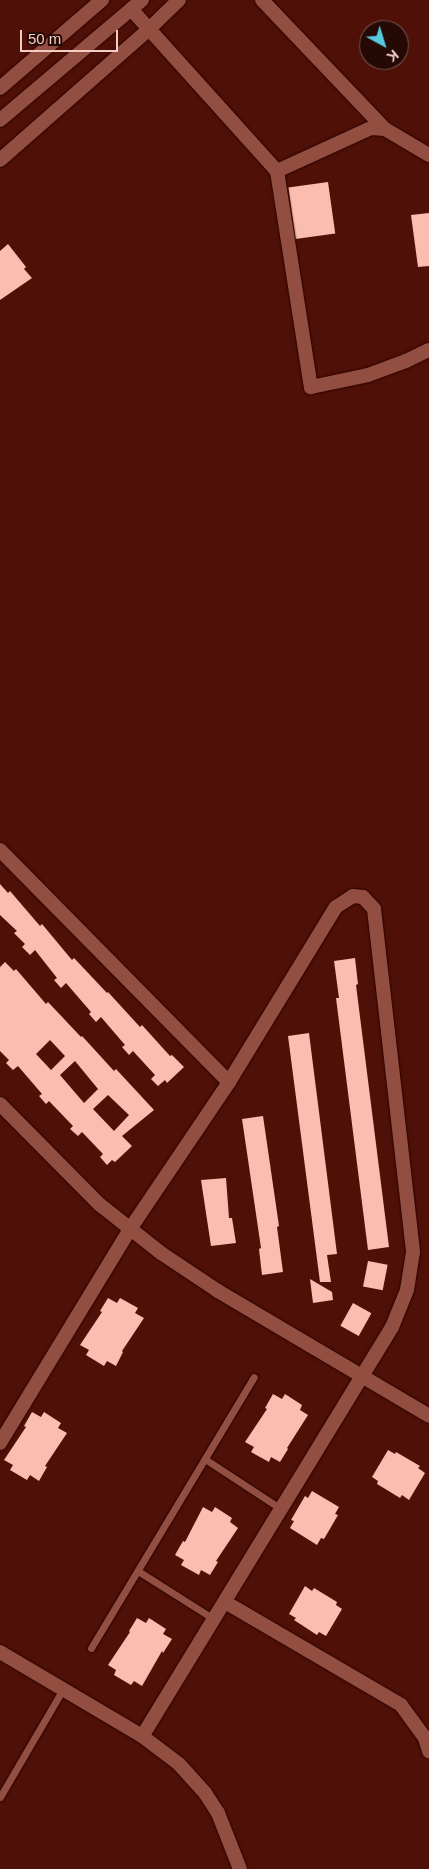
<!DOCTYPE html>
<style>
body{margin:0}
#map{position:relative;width:429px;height:1869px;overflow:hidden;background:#4f1107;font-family:Helvetica,sans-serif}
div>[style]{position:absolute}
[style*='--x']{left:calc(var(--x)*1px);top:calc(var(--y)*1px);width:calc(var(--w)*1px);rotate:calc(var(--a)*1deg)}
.building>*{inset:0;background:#fbbdaf;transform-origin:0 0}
.roads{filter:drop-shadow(0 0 1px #2d0100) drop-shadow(0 0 1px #2d0100)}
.service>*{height:7px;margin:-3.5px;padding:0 3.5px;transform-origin:3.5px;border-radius:3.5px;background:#924e41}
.minor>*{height:14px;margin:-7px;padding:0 7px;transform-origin:7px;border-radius:7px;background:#924e41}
span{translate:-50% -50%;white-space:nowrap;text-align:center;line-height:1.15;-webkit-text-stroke:5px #240905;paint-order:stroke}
.north{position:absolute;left:359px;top:20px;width:50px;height:50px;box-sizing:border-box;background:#240905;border:1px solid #785752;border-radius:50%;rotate:141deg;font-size:14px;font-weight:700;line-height:20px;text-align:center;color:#f6cdc5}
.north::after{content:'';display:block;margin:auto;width:18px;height:22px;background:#55cae0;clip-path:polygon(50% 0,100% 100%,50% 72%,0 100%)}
.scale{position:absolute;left:20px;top:30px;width:98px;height:22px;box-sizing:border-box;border:2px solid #f6cdc5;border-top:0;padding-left:6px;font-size:15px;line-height:18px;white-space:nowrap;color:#f6cdc5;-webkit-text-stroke:4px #240905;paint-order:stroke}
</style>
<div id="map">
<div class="building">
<i style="left:328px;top:182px;width:52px;height:40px;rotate:82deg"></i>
<i style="clip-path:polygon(429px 213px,429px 266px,418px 267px,411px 215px)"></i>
<i style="clip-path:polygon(8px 244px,26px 267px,24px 269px,32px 278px,0 300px,0 251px)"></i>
<i style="clip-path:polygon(0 884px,8px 893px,10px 891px,40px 926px,42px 924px,72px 960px,74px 958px,107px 993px,108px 992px,140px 1027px,142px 1025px,170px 1056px,172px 1055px,184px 1067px,167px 1083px,165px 1080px,158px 1086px,151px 1079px,155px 1075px,133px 1051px,129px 1055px,122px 1047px,125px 1045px,101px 1017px,96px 1022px,89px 1014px,91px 1012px,66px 983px,61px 988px,54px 980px,57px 978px,35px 950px,30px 955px,22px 947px,25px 944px,14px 933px,17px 931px,0 915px)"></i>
<i style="clip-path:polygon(355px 958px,358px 984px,356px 985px,389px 1247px,368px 1250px,336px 998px,339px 998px,334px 961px)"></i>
<i style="clip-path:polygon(evenodd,5px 962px,14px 971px,16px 969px,46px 1004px,48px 1002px,81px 1037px,82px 1036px,114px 1071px,116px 1069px,154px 1110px,122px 1136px,132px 1146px,115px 1162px,112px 1160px,107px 1165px,100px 1157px,103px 1154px,82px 1132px,78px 1136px,70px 1129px,73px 1126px,49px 1101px,46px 1104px,39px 1096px,42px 1094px,18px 1066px,13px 1070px,6px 1063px,9px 1060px,0 1051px,0 967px,5px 962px,50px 1040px,65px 1056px,51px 1070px,36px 1054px,50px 1040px,5px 962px,75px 1061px,98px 1089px,84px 1103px,60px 1075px,75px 1061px,5px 962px,108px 1095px,129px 1115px,114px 1131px,93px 1109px,108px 1095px)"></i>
<i style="clip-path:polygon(309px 1033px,337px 1254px,327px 1255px,331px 1282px,320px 1282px,288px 1036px)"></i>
<i style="clip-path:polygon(263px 1116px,279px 1226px,277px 1227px,283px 1272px,262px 1275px,259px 1249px,261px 1248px,242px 1119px)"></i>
<i style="clip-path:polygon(226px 1178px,229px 1218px,232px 1218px,236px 1243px,211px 1246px,201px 1180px)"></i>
<i style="left:368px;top:1261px;width:20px;height:26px;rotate:11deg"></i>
<i style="clip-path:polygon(310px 1279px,332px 1292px,333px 1300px,313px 1303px)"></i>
<i style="clip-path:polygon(108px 1298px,117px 1303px,120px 1298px,138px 1308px,135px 1313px,144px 1318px,122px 1351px,123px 1352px,116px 1366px,107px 1361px,104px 1366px,86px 1355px,89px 1350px,80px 1345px,102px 1312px,100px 1311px)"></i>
<i style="left:353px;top:1303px;width:21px;height:26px;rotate:29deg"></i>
<i style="clip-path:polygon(273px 1394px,282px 1399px,285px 1394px,302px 1405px,300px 1410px,308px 1415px,287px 1448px,288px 1449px,280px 1462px,271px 1457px,269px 1462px,251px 1452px,254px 1447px,245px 1442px,267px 1409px,265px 1408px)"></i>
<i style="clip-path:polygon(32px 1412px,41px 1417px,44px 1412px,61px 1423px,58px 1428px,67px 1433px,45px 1466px,47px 1467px,39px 1481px,30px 1475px,27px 1480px,10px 1470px,13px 1465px,4px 1460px,26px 1427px,24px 1426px)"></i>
<i style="clip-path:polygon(388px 1450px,395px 1454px,396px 1452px,420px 1466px,418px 1468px,425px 1473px,409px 1500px,402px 1495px,400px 1498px,387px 1490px,377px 1484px,378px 1481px,372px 1477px)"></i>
<i style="clip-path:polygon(312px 1491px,339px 1507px,335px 1514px,338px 1515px,324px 1539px,321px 1538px,317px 1545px,290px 1528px,294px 1521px,291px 1520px,305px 1496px,308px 1498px)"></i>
<i style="clip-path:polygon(203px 1507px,212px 1512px,215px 1507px,232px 1518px,230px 1522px,238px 1528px,216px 1561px,218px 1562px,210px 1575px,201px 1570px,199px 1575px,181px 1565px,184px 1560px,175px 1555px,183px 1541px,185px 1542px)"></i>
<i style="clip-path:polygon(305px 1586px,312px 1591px,314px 1588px,337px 1602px,336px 1605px,342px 1609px,326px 1636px,319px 1632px,317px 1635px,294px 1620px,296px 1618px,289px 1614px)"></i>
<i style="clip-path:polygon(137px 1618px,146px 1623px,149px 1618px,166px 1629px,163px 1634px,172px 1639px,163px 1653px,162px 1651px,142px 1686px,134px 1681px,131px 1685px,114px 1675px,116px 1670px,108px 1665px,130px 1632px,129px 1631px)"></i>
</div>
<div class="roads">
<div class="service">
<i style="--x:205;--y:1459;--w:91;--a:33.3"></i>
<i style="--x:138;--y:1571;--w:90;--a:32.3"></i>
<i style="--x:91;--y:1648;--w:316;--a:-59"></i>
<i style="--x:0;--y:1797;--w:125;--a:-59.7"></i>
</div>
<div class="minor">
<i style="--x:262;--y:0;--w:178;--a:46.4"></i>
<i style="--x:131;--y:9;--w:218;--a:48"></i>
<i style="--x:277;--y:171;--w:219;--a:81.1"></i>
<i style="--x:311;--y:387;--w:58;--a:-11.9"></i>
<i style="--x:368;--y:375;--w:40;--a:-20.2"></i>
<i style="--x:406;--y:361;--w:25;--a:-26"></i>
<i style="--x:0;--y:88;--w:135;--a:-40.8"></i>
<i style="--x:0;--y:120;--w:186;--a:-40.2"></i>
<i style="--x:0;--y:160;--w:197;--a:-41.3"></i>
<i style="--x:148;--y:30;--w:43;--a:-44.1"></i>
<i style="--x:277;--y:171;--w:103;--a:-24.6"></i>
<i style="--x:371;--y:128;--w:14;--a:4"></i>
<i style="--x:385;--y:129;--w:51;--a:30.6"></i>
<i style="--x:0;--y:850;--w:326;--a:45.4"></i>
<i style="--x:0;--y:1104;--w:141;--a:45.3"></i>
<i style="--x:99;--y:1204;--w:79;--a:38.3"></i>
<i style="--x:161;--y:1253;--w:69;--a:33.7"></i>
<i style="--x:218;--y:1291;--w:245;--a:30.6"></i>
<i style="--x:0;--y:1443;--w:250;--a:-58.7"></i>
<i style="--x:130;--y:1229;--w:177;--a:-56"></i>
<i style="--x:229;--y:1082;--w:205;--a:-58.6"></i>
<i style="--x:336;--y:907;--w:20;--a:-33"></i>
<i style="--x:353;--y:896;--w:10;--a:6"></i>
<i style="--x:363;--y:897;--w:16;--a:47"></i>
<i style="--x:374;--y:909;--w:345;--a:83.5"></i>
<i style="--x:413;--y:1252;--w:38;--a:99"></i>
<i style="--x:407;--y:1290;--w:40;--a:112"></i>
<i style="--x:392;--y:1327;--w:479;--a:121.4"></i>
<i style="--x:225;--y:1602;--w:204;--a:30.3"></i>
<i style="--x:401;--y:1705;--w:41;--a:54"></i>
<i style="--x:425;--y:1738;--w:14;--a:73"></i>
<i style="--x:0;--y:1652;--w:165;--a:30.6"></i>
<i style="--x:142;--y:1736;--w:46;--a:37.1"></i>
<i style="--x:179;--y:1764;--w:39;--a:48"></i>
<i style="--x:205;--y:1793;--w:24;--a:57"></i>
<i style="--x:218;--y:1813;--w:60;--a:68.6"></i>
</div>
</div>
<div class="north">K</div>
<div class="scale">50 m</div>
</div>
